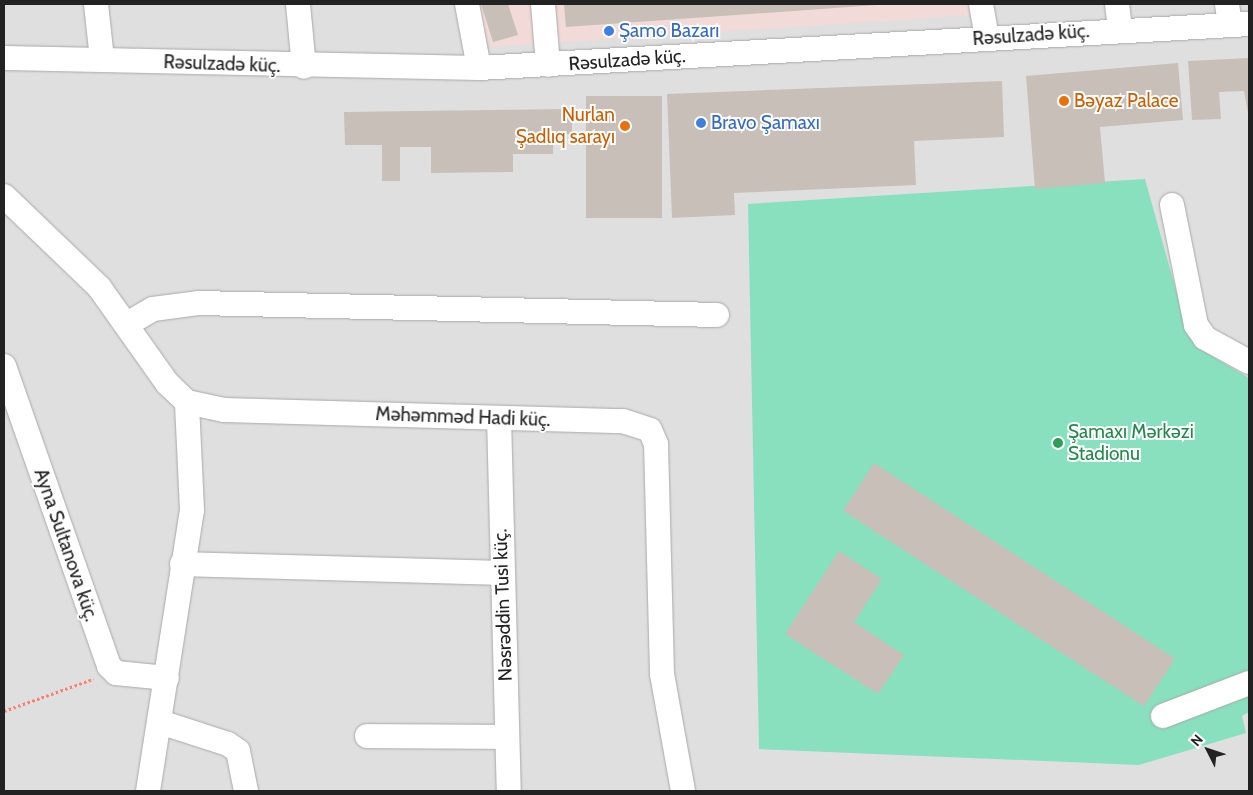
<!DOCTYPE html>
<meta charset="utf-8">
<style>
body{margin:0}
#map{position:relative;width:1253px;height:795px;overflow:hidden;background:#f2efe9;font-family:Cabin,sans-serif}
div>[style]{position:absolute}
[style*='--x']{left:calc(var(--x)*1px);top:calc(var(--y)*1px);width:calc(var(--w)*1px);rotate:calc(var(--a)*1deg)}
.residential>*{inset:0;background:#e0dfdf;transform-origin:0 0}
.commercial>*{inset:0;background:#f2dad9}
.pitch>*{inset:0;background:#88e0be}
.building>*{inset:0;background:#c7bfb8;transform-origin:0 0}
.path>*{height:3px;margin-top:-1.5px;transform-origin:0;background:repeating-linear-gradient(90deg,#fa8072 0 2.5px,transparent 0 5px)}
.roads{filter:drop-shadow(0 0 1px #a9a9a9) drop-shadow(0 0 1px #a9a9a9)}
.minor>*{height:24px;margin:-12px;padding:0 12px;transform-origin:12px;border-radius:12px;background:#fff}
.dots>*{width:14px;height:14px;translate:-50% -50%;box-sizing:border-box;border:2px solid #fff;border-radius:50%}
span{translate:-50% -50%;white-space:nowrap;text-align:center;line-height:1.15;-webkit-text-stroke:4px #fff;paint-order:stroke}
.shop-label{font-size:19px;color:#366cbe}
.left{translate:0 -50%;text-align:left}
.street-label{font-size:19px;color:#222}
.food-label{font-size:19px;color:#c56008}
.right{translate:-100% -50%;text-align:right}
.leisure-label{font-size:19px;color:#27864d}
.frame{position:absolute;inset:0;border:5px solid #222;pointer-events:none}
.north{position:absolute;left:1183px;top:725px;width:50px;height:50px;-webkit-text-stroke:4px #fff;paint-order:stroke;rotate:311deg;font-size:14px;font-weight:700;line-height:20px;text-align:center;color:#222}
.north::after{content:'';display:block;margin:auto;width:18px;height:22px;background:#222;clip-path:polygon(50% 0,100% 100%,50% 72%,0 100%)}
</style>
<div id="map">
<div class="residential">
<i style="left:4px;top:4px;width:1245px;height:787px"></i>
</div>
<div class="commercial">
<i style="clip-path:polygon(477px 4px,972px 4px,973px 15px,490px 47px)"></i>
</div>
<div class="pitch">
<i style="clip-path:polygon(1145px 179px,1187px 330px,1198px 348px,1249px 378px,1249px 712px,1242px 716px,1246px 733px,1139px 765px,759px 749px,748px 204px)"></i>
</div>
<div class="building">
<i style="clip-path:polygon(481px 4px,508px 4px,518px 35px,493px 42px)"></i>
<i style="clip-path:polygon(564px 4px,877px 4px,877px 5px,566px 27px)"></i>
<i style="clip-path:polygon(1249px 58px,1249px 118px,1244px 91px,1219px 92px,1221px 119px,1192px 120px,1188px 61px)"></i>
<i style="clip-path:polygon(1178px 63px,1183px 120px,1100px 127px,1105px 183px,1035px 189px,1026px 76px)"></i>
<i style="clip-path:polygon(1002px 81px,1004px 137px,914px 141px,916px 185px,734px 193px,735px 215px,672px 218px,667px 94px)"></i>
<i style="left:586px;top:96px;width:76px;height:122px"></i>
<i style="clip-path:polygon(572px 109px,572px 134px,553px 135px,553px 154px,513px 154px,513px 172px,431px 173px,431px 147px,400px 147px,400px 181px,382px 181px,382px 145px,345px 145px,344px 112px)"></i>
<i style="left:874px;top:463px;width:359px;height:57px;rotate:33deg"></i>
<i style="clip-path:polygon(839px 551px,882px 579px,854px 622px,904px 655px,878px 694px,785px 634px)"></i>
</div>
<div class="path">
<i style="--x:4;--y:711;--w:95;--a:-19.8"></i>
</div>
<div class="roads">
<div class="minor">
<i style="--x:96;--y:4;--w:55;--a:83.8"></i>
<i style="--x:298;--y:4;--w:63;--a:84.6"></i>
<i style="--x:467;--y:4;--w:65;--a:79.4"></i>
<i style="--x:543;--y:4;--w:61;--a:85.3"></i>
<i style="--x:981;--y:4;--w:35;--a:80"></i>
<i style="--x:1117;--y:4;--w:25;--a:83"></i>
<i style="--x:1227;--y:4;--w:21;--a:82"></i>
<i style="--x:4;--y:58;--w:475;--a:1.2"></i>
<i style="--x:479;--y:68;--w:771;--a:-3.27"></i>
<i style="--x:4;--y:196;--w:132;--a:43.8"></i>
<i style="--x:99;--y:287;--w:118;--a:54.7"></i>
<i style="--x:167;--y:383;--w:28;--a:44"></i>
<i style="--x:187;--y:402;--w:38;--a:12"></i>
<i style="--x:224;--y:410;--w:399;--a:1.6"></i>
<i style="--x:623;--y:421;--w:28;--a:18"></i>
<i style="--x:650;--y:430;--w:15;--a:67"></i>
<i style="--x:656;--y:444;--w:230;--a:88.5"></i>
<i style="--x:662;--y:674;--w:119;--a:79.8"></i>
<i style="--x:1172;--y:205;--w:122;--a:78.7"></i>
<i style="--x:1196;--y:325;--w:16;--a:55"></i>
<i style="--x:1205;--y:338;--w:50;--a:28.6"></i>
<i style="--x:127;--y:324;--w:30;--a:-30"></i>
<i style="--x:153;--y:309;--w:45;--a:-7.6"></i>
<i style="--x:198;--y:303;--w:519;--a:1.32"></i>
<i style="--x:4;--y:366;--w:318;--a:70.7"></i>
<i style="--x:109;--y:666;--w:10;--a:45"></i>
<i style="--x:116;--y:673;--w:51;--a:5.6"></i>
<i style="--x:499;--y:418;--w:373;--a:88.5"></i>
<i style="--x:182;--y:564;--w:319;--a:1.6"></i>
<i style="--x:1163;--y:716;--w:92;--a:-21"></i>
<i style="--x:160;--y:722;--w:71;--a:17.9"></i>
<i style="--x:228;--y:744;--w:12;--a:35"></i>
<i style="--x:238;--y:751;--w:41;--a:78.7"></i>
<i style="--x:367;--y:736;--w:140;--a:0.4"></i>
<i style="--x:148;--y:791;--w:284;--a:-81.1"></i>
<i style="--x:192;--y:510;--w:108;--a:-92.7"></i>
</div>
</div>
<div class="dots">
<i style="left:609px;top:31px;background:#3f7fe0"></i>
<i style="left:1064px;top:101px;background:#e8710a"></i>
<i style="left:701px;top:123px;background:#3f7fe0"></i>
<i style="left:625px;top:126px;background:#e8710a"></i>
<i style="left:1058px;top:443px;background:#2e9e5b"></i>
</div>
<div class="shop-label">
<span class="left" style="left:619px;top:31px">Şamo Bazarı</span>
<span class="left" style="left:711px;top:123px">Bravo Şamaxı</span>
</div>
<div class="street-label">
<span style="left:1031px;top:35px;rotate:-4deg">Rəsulzadə küç.</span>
<span style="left:627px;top:60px;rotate:-4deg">Rəsulzadə küç.</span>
<span style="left:222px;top:64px;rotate:2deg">Rəsulzadə küç.</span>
<span style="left:463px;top:417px;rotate:2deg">Məhəmməd Hadi küç.</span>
<span style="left:66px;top:545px;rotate:71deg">Ayna Sultanova küç.</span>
<span style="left:503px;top:605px;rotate:-92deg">Nəsrəddin Tusi küç.</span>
</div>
<div class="food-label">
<span class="left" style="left:1074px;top:101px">Bəyaz Palace</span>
<span class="right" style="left:615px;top:126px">Nurlan<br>Şadlıq sarayı</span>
</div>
<div class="leisure-label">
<span class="left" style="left:1068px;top:443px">Şamaxı Mərkəzi<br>Stadionu</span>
</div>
<div class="frame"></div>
<div class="north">N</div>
</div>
